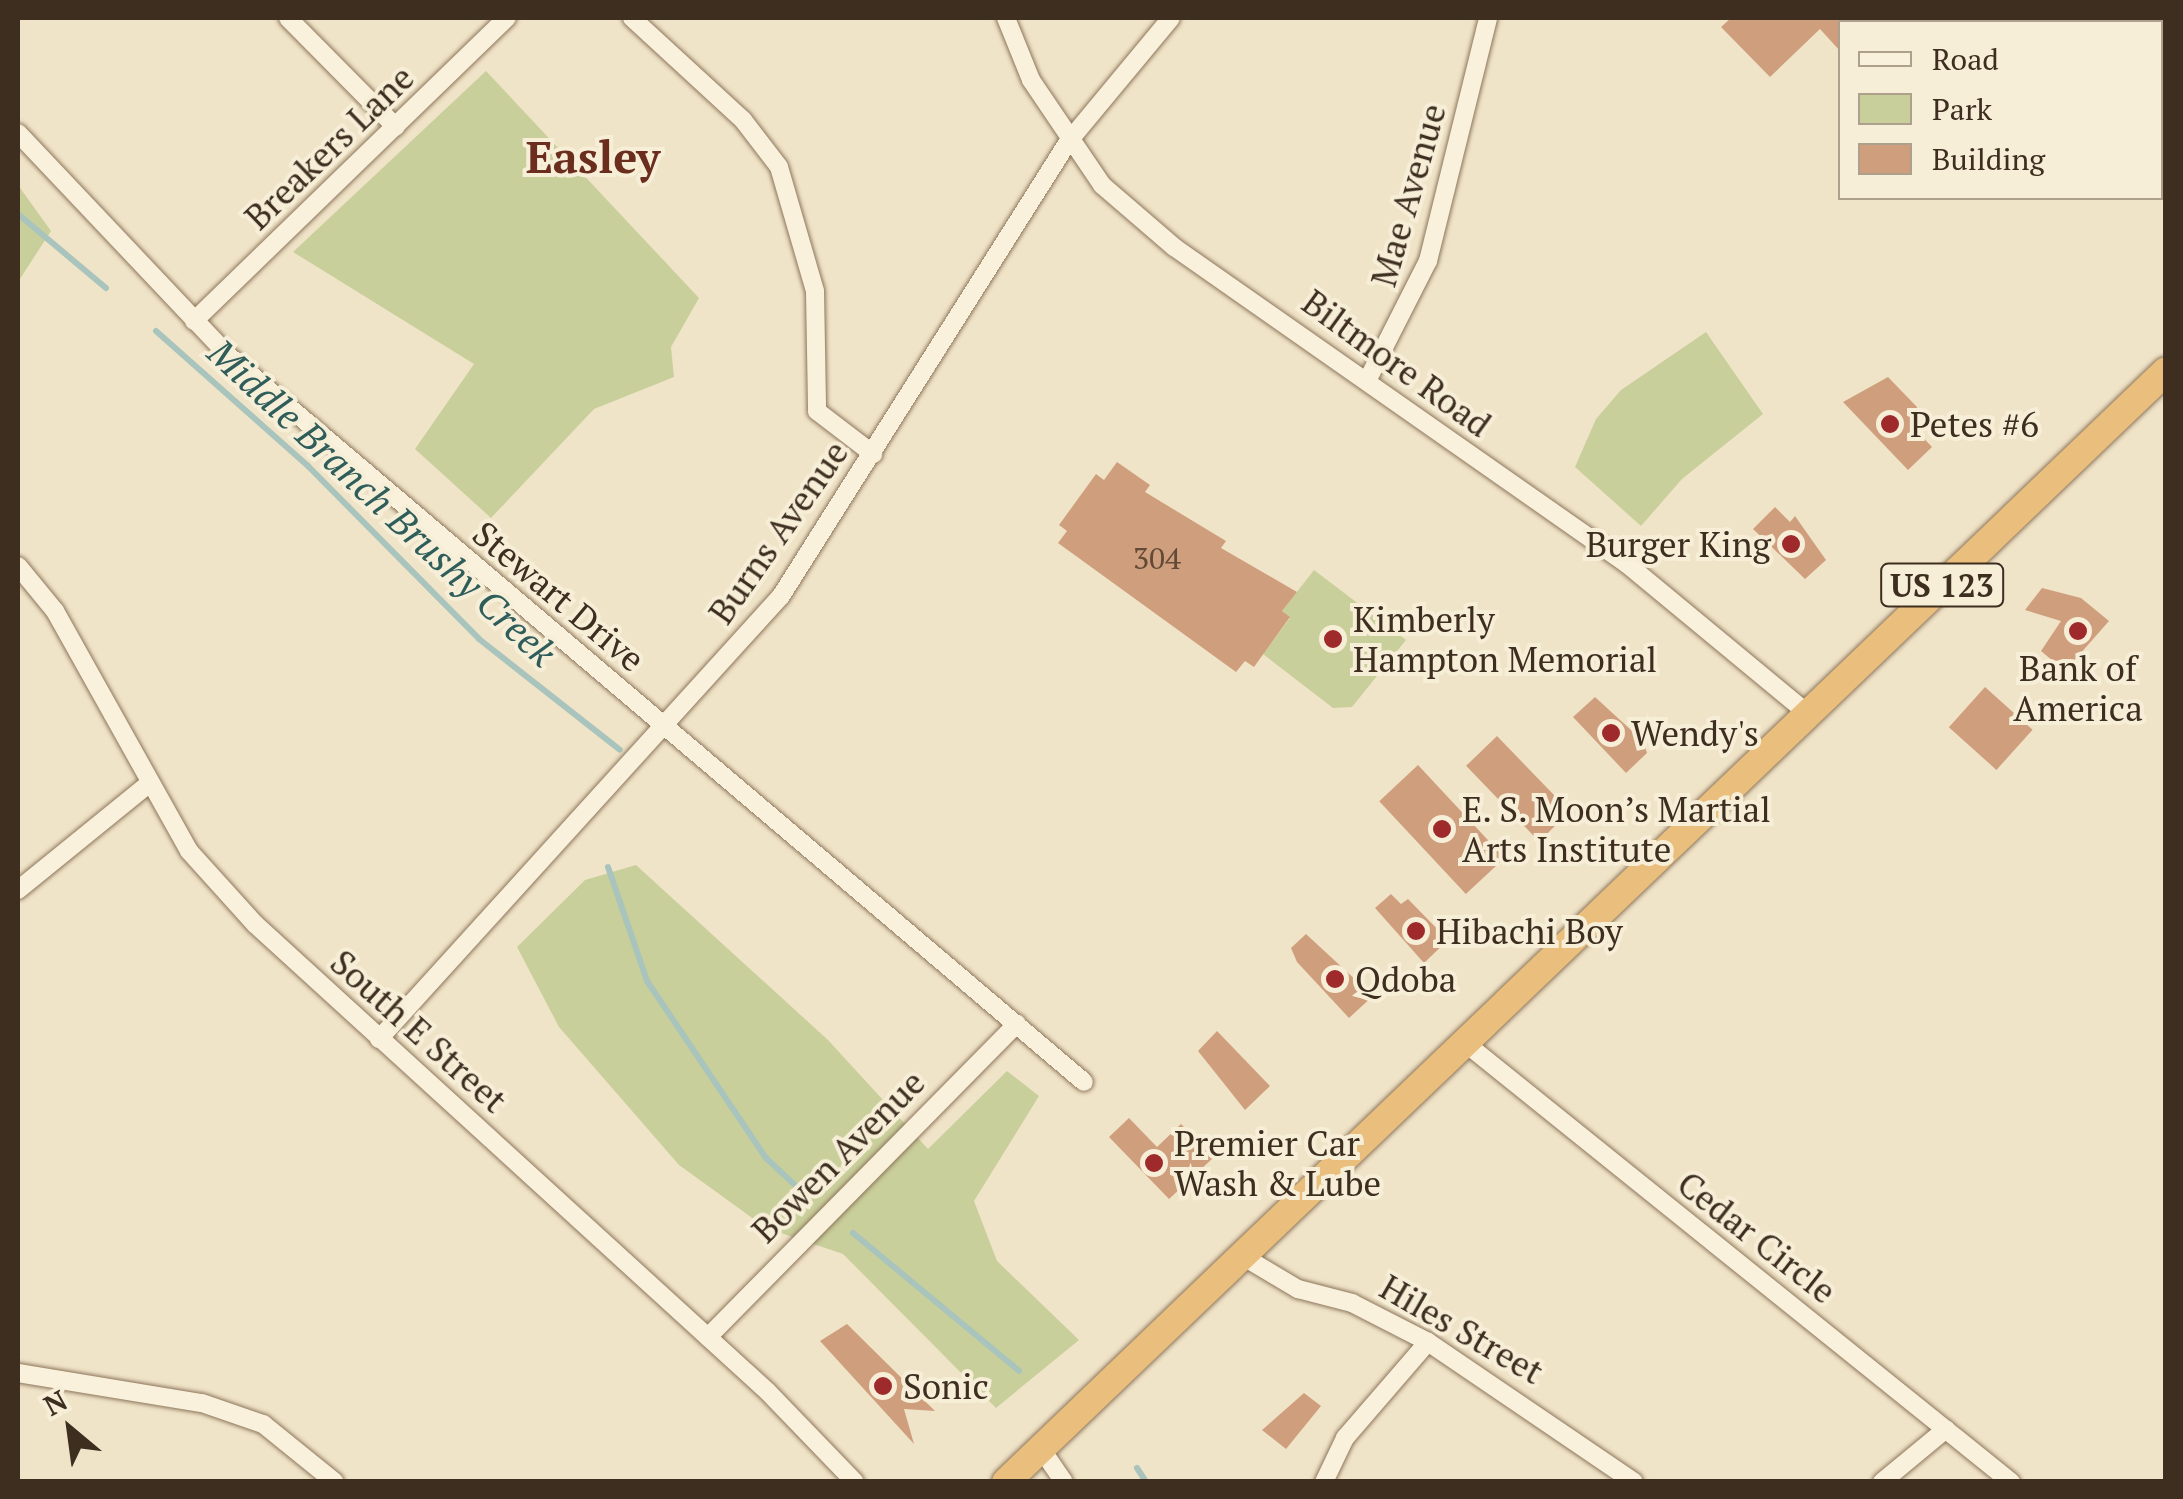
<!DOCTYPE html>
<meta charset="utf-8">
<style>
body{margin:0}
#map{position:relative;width:2183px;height:1499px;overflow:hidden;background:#f0e4c8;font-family:"PT Serif",serif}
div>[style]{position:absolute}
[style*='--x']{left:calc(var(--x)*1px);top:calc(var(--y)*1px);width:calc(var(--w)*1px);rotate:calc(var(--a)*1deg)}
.green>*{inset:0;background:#c9cf9b}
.stream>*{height:6px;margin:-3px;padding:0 3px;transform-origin:3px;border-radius:3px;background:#a9c4bc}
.building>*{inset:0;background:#cf9f7d;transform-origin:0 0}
.roads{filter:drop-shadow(0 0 2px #8d765c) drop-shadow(0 0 2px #8d765c)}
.minor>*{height:18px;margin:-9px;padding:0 9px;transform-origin:9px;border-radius:9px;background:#faf1dc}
.trunk>*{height:28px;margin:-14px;padding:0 14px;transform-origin:14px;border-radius:14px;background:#eabe7c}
.dots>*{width:28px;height:28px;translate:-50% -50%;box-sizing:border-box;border:5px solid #f7eed8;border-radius:50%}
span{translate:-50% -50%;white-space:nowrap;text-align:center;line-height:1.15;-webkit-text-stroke:8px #f7eed8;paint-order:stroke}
.number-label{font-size:30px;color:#624a37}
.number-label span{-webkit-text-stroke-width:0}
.shield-label span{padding:2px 8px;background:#f7eed8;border:2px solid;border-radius:8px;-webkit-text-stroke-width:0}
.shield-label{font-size:32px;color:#3d2e20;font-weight:700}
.street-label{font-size:35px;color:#3d2e20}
.poi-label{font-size:35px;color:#3d2e20}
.left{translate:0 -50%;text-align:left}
.right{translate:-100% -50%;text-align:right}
.water-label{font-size:38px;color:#2f5d5a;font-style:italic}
.district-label{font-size:45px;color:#6b2e1e;font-weight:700}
.frame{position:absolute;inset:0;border:20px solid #3d2e20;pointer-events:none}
.legend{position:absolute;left:1838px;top:20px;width:325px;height:180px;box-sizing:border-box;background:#f7eed8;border:2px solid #ada18e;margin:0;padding:12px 18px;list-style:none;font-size:30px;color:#3d2e20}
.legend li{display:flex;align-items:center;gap:20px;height:50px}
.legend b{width:50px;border:2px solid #ada18e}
.north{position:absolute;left:20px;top:1379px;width:100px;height:100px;-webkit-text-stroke:8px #f7eed8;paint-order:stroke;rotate:331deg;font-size:28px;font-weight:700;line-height:40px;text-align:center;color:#3d2e20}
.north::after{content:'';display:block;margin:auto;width:35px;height:45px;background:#3d2e20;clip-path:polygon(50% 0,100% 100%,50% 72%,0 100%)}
</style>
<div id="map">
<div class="green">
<i style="clip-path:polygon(486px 71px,699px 298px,671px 347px,674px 377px,594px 409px,491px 518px,415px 449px,474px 364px,293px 252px)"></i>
<i style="clip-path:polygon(18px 185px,51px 231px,18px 282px)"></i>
<i style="clip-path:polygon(1706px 332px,1763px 414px,1682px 479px,1641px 526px,1575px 467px,1596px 419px,1621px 390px)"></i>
<i style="clip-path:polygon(1314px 570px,1406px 640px,1352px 707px,1333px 708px,1263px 654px,1290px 618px,1282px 611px)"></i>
<i style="clip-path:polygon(636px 865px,828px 1040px,928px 1149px,1007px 1071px,1039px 1096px,974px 1201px,997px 1261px,1079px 1340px,996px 1408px,843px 1254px,766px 1228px,679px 1165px,559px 1027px,517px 947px,585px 880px)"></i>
</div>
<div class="stream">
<i style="--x:18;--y:214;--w:115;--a:40.1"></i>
<i style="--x:156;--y:331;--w:203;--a:41.6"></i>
<i style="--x:308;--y:466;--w:243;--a:45.3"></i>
<i style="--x:479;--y:639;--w:179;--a:38.2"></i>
<i style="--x:608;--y:867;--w:120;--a:71.1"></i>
<i style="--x:647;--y:981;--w:213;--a:56.1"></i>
<i style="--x:766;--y:1158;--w:38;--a:43"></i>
<i style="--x:853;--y:1233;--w:216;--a:39.7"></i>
<i style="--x:1137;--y:1468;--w:17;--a:57"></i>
</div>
<div class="building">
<i style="clip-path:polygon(1731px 18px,1840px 18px,1840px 51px,1820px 29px,1770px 77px,1721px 27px)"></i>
<i style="clip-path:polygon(1888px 377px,1917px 407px,1913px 427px,1932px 447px,1908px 470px,1843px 402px)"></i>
<i style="clip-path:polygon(1117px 462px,1150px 485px,1145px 492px,1226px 541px,1221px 548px,1297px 592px,1282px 611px,1290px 617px,1254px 667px,1245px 661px,1236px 672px,1058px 543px,1067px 531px,1059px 525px,1096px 474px,1104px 480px)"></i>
<i style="clip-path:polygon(1775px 507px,1790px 522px,1795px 516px,1826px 560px,1805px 579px,1753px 529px)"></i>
<i style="clip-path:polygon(2042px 588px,2081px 598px,2109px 621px,2065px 671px,2041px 651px,2061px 621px,2025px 610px)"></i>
<i style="left:1985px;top:687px;width:64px;height:54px;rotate:42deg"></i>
<i style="clip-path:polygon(1595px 697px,1643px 741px,1647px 753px,1626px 773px,1573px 717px)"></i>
<i style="left:1497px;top:736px;width:105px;height:43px;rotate:46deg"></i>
<i style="left:1418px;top:765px;width:127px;height:53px;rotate:47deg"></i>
<i style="clip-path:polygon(1391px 894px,1401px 904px,1408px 899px,1448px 940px,1424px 963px,1375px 908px)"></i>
<i style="clip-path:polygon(1306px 934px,1373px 996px,1349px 1018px,1297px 962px,1291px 948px)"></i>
<i style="clip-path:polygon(1217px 1031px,1270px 1086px,1245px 1110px,1198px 1051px)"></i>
<i style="clip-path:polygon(1129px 1118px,1157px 1147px,1181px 1124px,1213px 1158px,1169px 1199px,1109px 1137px)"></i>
<i style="clip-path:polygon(847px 1324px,935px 1411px,904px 1409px,914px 1444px,820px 1341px)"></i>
<i style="clip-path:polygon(1304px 1393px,1321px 1406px,1286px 1449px,1262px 1430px)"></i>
</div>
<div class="roads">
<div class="minor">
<i style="--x:288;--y:18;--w:153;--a:45.3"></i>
<i style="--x:632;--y:18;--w:151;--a:42.6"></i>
<i style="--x:743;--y:120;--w:59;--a:52.5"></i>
<i style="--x:779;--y:167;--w:129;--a:73.8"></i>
<i style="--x:815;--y:291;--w:120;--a:89"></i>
<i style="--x:817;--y:411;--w:71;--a:37.5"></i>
<i style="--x:1006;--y:18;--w:67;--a:68"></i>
<i style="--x:1031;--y:80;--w:127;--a:55.9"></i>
<i style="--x:1102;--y:185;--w:95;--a:40.7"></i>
<i style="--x:1174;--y:247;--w:553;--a:34.98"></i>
<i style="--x:1627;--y:564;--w:234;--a:39.6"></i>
<i style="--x:18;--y:133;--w:308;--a:46.6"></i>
<i style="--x:230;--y:357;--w:1120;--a:40.33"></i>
<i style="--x:194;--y:321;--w:436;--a:-44.1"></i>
<i style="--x:1367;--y:381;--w:135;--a:-63.1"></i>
<i style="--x:1428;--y:261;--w:250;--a:-76.1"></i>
<i style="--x:18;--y:566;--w:58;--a:50.6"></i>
<i style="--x:55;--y:611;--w:275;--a:60.8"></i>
<i style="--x:189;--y:851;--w:98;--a:47.9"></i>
<i style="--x:255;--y:924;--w:694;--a:42.37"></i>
<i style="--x:768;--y:1392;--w:125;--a:46"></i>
<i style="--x:18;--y:890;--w:165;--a:-39.1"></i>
<i style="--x:379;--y:1039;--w:598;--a:-47.78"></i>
<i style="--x:781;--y:596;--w:537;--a:-57.7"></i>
<i style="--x:1068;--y:142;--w:161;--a:-50.3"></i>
<i style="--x:1464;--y:1042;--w:702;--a:38.81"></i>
<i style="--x:1244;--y:1257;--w:63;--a:30.7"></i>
<i style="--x:1298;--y:1289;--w:56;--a:14.5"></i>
<i style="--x:1352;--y:1303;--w:85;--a:27.2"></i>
<i style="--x:1428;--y:1342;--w:249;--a:34.2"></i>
<i style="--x:708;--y:1337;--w:440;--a:-45.4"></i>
<i style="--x:18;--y:1373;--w:186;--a:9.3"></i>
<i style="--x:202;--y:1403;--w:65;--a:19"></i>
<i style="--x:263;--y:1424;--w:92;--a:38.9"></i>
<i style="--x:1040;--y:1447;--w:42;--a:55.6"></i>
<i style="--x:1324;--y:1482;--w:49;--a:-64.5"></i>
<i style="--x:1345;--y:1438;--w:127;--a:-49.2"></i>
<i style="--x:1882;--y:1482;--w:83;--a:-39.6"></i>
</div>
<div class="trunk">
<i style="--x:1006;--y:1482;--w:1606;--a:-43.76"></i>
</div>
</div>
<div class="dots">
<i style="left:1890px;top:424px;background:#9e2a2b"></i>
<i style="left:1791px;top:544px;background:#9e2a2b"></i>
<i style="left:2078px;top:631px;background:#9e2a2b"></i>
<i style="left:1333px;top:639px;background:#9e2a2b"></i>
<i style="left:1611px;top:733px;background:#9e2a2b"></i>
<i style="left:1442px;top:829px;background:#9e2a2b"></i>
<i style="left:1416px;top:931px;background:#9e2a2b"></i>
<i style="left:1335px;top:979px;background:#9e2a2b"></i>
<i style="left:1154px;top:1163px;background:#9e2a2b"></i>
<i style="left:883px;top:1386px;background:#9e2a2b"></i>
</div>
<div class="number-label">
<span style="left:1157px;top:558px">304</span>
</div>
<div class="shield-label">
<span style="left:1942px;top:585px">US 123</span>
</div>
<div class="street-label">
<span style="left:329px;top:147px;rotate:-44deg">Breakers Lane</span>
<span style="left:1408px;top:195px;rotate:-74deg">Mae Avenue</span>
<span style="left:1397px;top:363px;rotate:36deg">Biltmore Road</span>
<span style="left:778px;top:532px;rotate:-55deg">Burns Avenue</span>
<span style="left:559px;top:596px;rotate:40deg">Stewart Drive</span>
<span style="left:419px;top:1031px;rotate:42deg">South E Street</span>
<span style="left:838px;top:1156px;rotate:-45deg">Bowen Avenue</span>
<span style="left:1757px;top:1237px;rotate:38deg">Cedar Circle</span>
<span style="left:1462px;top:1329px;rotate:30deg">Hiles Street</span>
</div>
<div class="poi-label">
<span class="left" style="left:1910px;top:424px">Petes #6</span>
<span class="right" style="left:1771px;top:544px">Burger King</span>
<span class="left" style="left:1353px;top:639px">Kimberly<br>Hampton Memorial</span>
<span style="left:2078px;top:688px">Bank of<br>America</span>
<span class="left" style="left:1631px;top:733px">Wendy's</span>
<span class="left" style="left:1462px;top:829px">E. S. Moon’s Martial<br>Arts Institute</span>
<span class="left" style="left:1436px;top:931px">Hibachi Boy</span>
<span class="left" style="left:1355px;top:979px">Qdoba</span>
<span class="left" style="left:1174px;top:1163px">Premier Car<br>Wash &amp; Lube</span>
<span class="left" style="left:903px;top:1386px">Sonic</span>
</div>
<div class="water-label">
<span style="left:382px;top:503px;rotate:43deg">Middle Branch Brushy Creek</span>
</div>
<div class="district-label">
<span style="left:593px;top:157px">Easley</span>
</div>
<div class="frame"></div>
<ul class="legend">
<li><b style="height:12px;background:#faf1dc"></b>Road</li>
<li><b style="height:28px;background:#c9cf9b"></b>Park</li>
<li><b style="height:28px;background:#cf9f7d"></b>Building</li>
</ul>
<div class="north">N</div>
</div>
